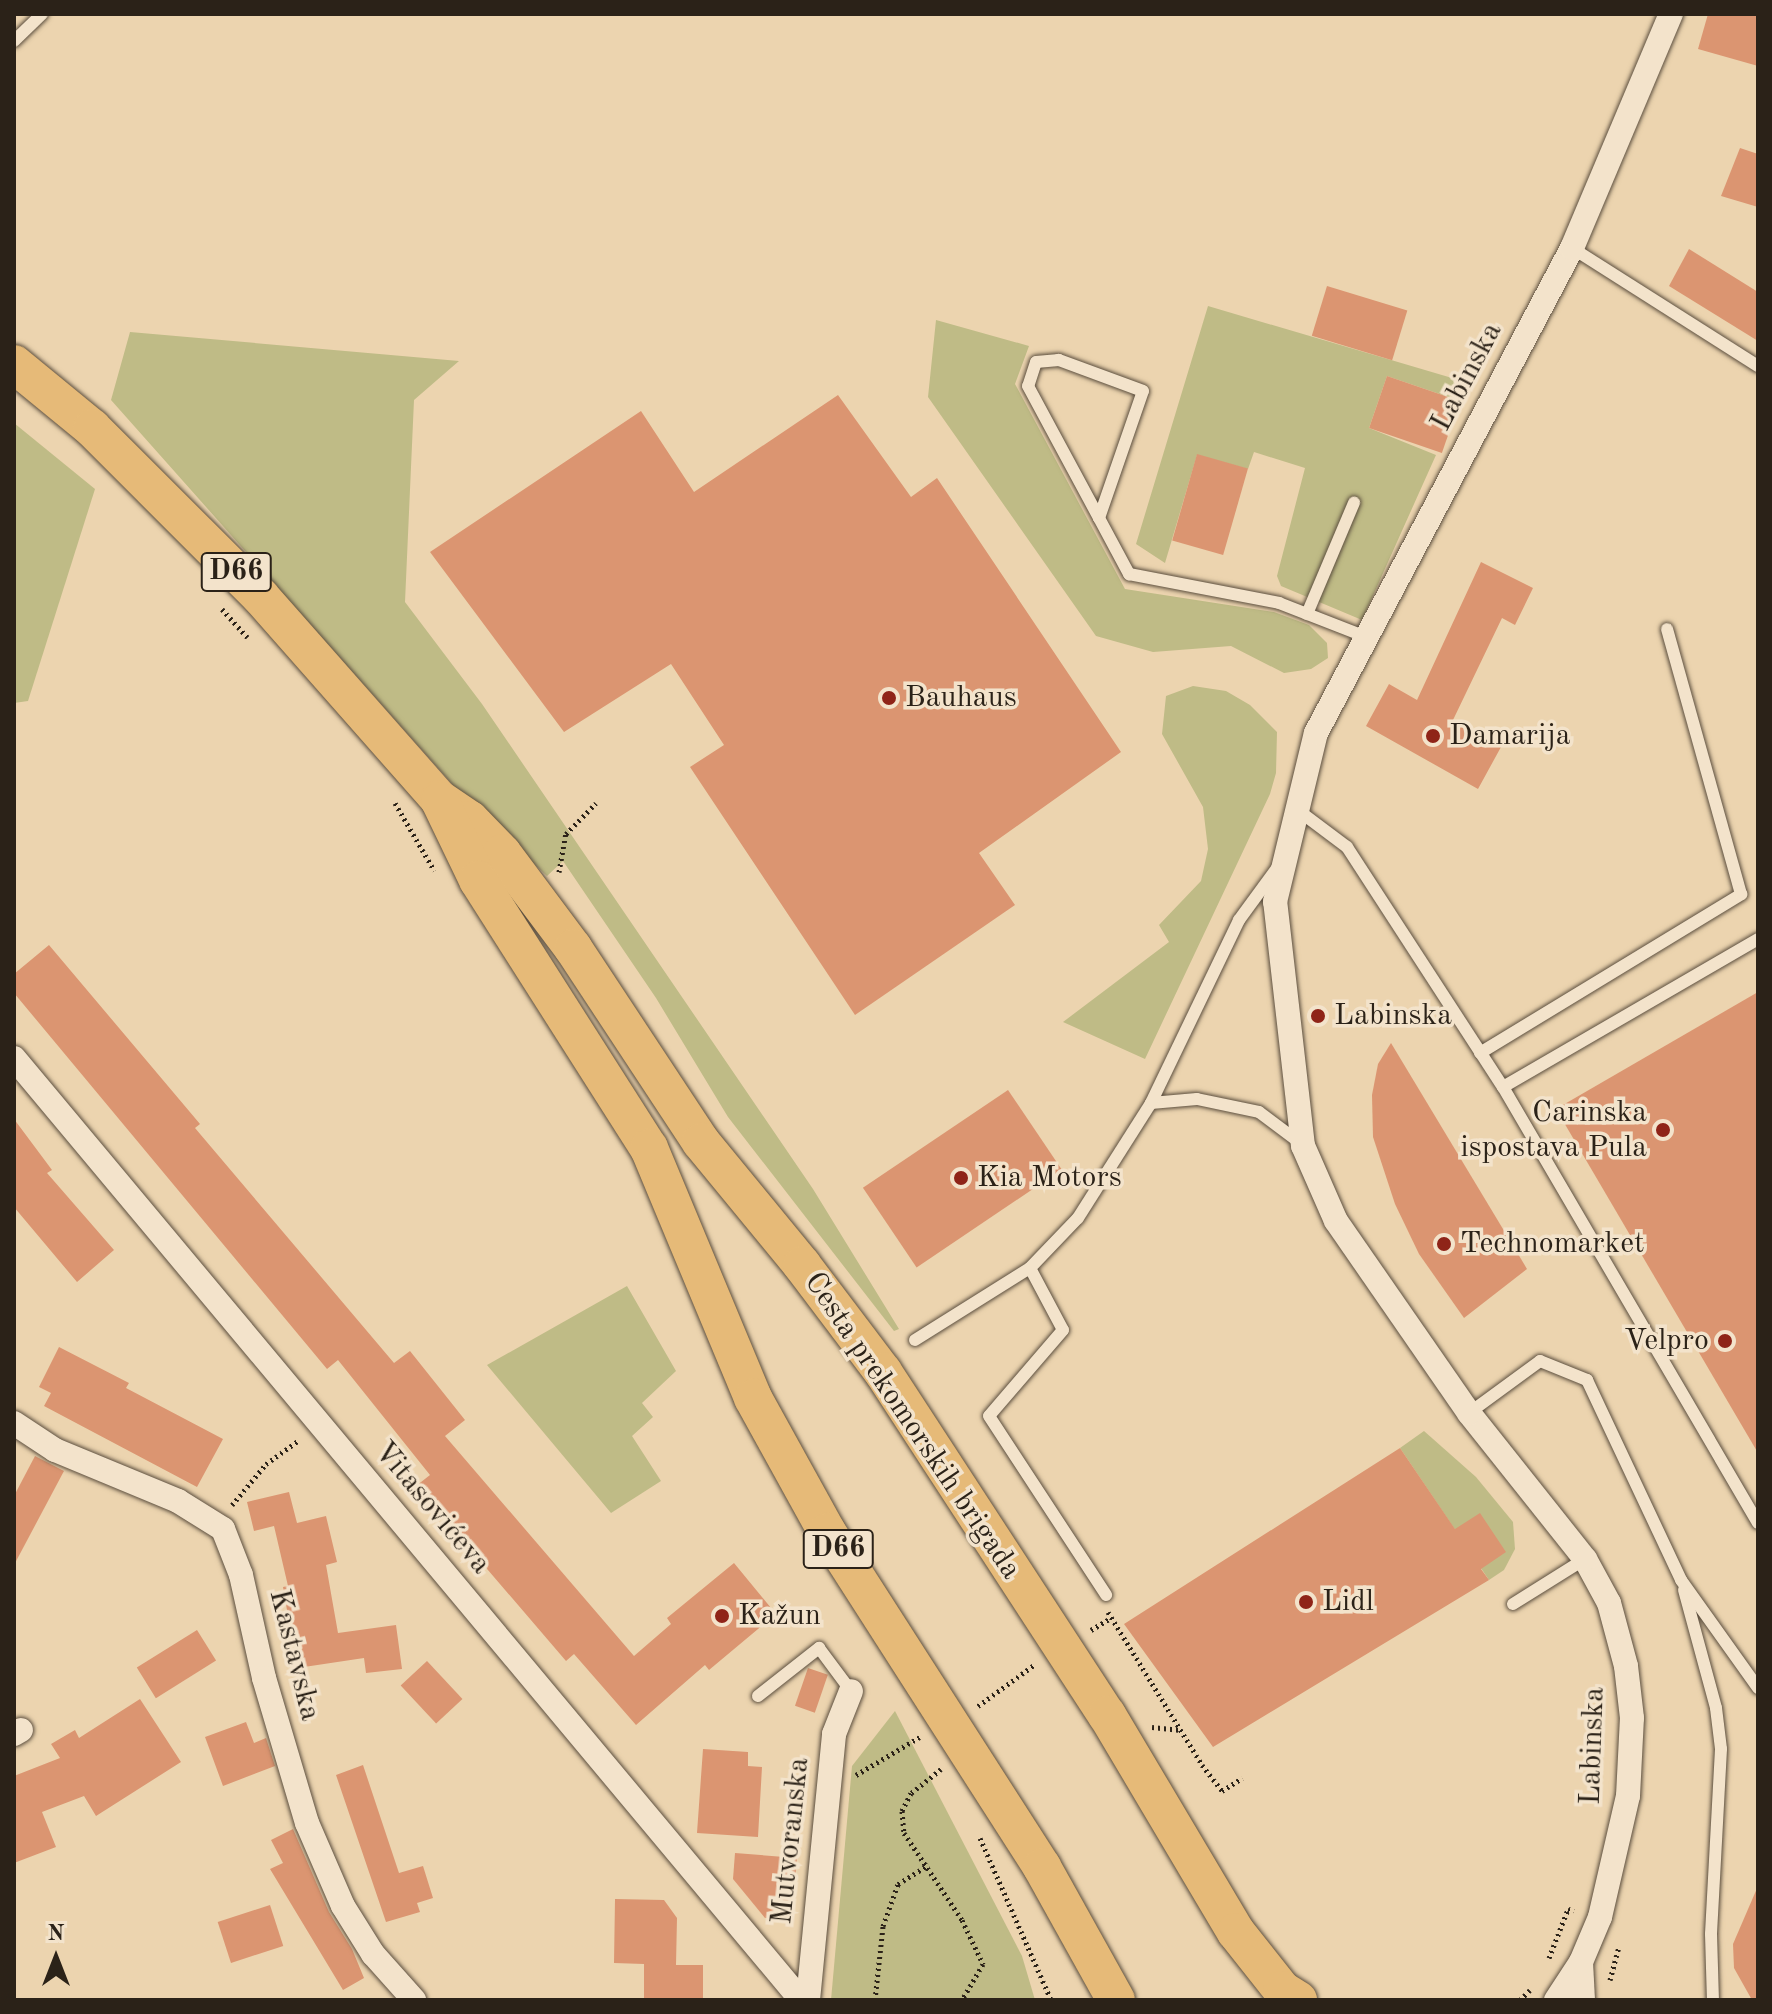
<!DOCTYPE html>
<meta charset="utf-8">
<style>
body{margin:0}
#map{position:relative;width:1772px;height:2014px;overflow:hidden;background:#ecd4af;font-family:"Old Standard TT",serif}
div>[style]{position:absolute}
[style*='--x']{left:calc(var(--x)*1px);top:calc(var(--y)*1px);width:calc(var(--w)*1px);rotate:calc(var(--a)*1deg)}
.green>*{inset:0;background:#bfbb86}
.building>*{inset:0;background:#db9571;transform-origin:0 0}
.path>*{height:5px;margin-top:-2.5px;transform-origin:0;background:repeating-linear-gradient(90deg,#2b2218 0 2px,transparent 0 6px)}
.roads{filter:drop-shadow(0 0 2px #5b4e3e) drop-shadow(0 0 2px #5b4e3e)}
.lane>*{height:12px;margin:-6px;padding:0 6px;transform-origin:6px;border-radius:6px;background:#f3e3cb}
.street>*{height:24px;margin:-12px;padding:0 12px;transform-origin:12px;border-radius:12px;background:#f3e3cb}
.primary>*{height:38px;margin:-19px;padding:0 19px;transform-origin:19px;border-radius:19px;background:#e6ba78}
.dots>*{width:22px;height:22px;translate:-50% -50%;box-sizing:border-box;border:4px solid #f3e3cb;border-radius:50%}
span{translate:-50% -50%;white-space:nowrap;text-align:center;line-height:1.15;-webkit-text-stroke:7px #f3e3cb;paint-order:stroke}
.shield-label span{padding:2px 6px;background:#f3e3cb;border:2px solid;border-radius:6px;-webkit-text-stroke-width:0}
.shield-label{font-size:28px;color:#2b2218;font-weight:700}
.street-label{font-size:30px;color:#2b2218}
.poi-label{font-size:30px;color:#2b2218}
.left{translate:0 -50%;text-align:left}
.right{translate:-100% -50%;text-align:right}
.frame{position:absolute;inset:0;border:16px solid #2b2218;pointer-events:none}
.north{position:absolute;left:16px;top:1918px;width:80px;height:80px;-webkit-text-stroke:6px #f3e3cb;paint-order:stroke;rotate:0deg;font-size:22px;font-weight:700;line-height:32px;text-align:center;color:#2b2218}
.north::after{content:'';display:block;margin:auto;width:28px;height:36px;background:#2b2218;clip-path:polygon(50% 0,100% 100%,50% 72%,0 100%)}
</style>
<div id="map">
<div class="green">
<i style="clip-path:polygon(1208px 306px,1469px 383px,1460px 401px,1387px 376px,1369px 428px,1436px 455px,1362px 620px,1281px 586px,1277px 576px,1305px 468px,1254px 452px,1248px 469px,1197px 455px,1165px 563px,1136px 544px)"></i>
<i style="clip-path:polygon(936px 320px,1029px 346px,1015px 384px,1125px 589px,1274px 612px,1309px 625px,1327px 643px,1328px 658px,1311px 669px,1284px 673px,1231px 646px,1153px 652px,1096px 636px,928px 397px)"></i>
<i style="clip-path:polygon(130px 332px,459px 361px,414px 400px,405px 602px,482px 704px,813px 1189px,899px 1329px,894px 1331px,728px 1117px,656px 998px,563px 861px,547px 876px,470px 804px,111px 400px)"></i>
<i style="clip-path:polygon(14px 423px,95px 489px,28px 701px,14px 703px)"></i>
<i style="clip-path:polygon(1193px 686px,1226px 691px,1250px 705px,1277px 732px,1276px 773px,1270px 794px,1145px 1059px,1063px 1022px,1169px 942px,1159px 925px,1201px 881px,1208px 849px,1203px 807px,1162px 734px,1166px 696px)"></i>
<i style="clip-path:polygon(627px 1286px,676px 1371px,642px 1403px,653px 1417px,632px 1436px,661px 1481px,611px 1513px,487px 1365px)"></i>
<i style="clip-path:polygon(1424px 1431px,1476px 1477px,1513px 1522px,1515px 1549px,1504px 1570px,1489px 1580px,1400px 1448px)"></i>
<i style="clip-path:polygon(895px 1711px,1022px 1956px,1035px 2000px,831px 2000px,852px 1766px)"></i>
</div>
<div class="building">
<i style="clip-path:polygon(1708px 14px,1758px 14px,1758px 66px,1698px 49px)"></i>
<i style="clip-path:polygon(1740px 148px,1758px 154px,1758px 207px,1721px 196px)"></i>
<i style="clip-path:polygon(1689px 249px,1758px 292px,1758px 341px,1669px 286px)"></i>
<i style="left:1327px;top:286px;width:84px;height:52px;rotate:17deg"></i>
<i style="left:1387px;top:376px;width:77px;height:55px;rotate:19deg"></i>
<i style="clip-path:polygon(838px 395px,911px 497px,937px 478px,1121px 752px,979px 853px,1015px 905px,855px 1015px,690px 767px,724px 745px,671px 664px,564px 732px,430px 552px,641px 411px,694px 492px)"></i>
<i style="left:1197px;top:454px;width:53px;height:90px;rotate:16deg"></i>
<i style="clip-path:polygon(1481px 562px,1533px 588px,1515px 625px,1502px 618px,1453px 720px,1501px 747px,1478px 789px,1366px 726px,1389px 684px,1417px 700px)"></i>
<i style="clip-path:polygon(49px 945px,200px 1124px,195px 1128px,394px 1363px,410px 1351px,465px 1420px,445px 1436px,634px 1656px,671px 1624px,667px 1618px,734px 1563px,776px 1614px,709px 1670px,705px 1665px,636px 1725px,574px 1654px,566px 1661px,416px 1486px,430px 1475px,338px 1360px,327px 1369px,14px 993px,14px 974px)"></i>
<i style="clip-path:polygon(1758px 992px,1758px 1453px,1556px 1109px)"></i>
<i style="clip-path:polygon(1391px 1043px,1527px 1269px,1464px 1318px,1419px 1254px,1395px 1204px,1373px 1137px,1372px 1095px,1378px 1064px)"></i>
<i style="left:1008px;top:1090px;width:96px;height:175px;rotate:56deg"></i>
<i style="clip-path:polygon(14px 1119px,52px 1170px,47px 1173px,114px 1250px,77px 1282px,14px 1207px)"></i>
<i style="clip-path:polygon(59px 1347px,129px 1383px,126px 1388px,223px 1439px,197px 1487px,44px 1406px,51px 1393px,39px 1387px)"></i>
<i style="clip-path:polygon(1400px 1448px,1455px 1529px,1480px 1513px,1506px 1552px,1481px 1569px,1489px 1580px,1213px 1747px,1124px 1624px)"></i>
<i style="clip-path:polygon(35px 1456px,64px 1471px,14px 1565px,14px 1496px)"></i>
<i style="clip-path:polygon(289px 1492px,297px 1523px,326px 1516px,337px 1562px,326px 1565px,338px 1633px,396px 1625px,402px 1669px,366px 1673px,364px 1658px,304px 1667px,301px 1643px,293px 1645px,283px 1587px,288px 1586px,274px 1526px,254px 1531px,247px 1502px)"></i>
<i style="left:197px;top:1630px;width:36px;height:71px;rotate:58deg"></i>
<i style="left:427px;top:1661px;width:52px;height:36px;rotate:47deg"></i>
<i style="left:808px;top:1668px;width:21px;height:40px;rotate:19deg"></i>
<i style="clip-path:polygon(140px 1699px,181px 1762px,96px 1816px,84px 1796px,42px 1812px,56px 1847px,14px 1863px,14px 1776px,60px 1758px,51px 1744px,75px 1730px,79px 1738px)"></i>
<i style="clip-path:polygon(246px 1722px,254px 1743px,266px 1738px,275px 1766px,223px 1786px,205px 1737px)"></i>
<i style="clip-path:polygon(703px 1749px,748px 1752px,748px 1766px,762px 1767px,758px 1837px,697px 1833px)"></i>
<i style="clip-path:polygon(363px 1765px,399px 1873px,423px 1866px,433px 1898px,417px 1903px,420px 1912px,386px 1922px,336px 1775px)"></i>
<i style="clip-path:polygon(293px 1829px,329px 1912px,352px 1949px,364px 1978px,343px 1990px,270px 1869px,283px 1863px,271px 1840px)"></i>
<i style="clip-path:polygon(735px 1853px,797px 1858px,792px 1920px,765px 1918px,733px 1879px)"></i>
<i style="clip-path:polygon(1758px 1886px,1758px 2000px,1752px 2000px,1734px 1968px,1733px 1944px)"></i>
<i style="clip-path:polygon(615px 1899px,664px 1900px,677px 1918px,676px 1965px,703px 1965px,703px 2000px,644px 2000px,644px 1964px,614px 1963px)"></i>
<i style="left:270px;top:1905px;width:43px;height:55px;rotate:72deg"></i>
</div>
<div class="path">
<i style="--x:222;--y:609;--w:38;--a:48"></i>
<i style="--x:395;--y:803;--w:78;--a:59.8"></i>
<i style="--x:559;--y:872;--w:39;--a:-80"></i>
<i style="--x:566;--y:834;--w:43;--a:-45.9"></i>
<i style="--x:232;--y:1505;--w:53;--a:-50.3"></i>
<i style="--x:266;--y:1464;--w:41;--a:-36"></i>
<i style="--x:1108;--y:1612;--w:180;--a:58.4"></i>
<i style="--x:1202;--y:1765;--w:33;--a:52"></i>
<i style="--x:1222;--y:1791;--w:24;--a:-33"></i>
<i style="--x:1091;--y:1630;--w:21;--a:-31"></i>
<i style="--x:978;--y:1706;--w:69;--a:-36.2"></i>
<i style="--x:1152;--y:1727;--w:29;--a:6"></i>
<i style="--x:941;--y:1769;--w:38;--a:141"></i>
<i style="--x:911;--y:1793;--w:20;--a:117"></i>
<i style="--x:902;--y:1811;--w:22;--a:85"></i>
<i style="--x:904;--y:1833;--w:105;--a:56.3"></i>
<i style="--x:962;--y:1920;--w:49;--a:64.5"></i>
<i style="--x:983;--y:1964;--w:42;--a:120.3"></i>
<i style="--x:856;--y:1775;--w:74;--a:-30.7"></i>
<i style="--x:980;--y:1838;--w:177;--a:66.3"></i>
<i style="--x:1549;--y:1958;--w:53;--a:-68.8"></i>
<i style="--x:1568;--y:1909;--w:6;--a:18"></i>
<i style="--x:1610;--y:1980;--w:34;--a:-75"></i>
<i style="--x:875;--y:2000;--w:74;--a:-83.8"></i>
<i style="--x:883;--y:1926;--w:45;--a:-70.3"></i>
<i style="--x:898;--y:1884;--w:36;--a:-32"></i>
<i style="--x:1520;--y:2000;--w:14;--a:-45"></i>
</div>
<div class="roads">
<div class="lane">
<i style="--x:14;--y:41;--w:39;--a:-44"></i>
<i style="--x:1572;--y:248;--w:220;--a:32.4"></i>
<i style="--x:1099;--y:518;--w:134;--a:-70.9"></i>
<i style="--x:1143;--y:391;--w:90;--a:-159.7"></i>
<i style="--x:1059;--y:360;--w:23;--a:175"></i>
<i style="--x:1036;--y:362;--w:25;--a:108"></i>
<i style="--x:1028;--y:386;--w:150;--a:61.7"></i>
<i style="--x:1099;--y:518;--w:64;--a:61.8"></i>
<i style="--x:1129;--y:574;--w:153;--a:10.9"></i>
<i style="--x:1279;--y:603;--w:93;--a:21.3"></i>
<i style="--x:1307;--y:614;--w:121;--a:-67.1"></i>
<i style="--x:1299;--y:811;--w:60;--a:36.9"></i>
<i style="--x:1347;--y:847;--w:286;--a:57"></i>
<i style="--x:1503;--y:1087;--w:505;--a:59.68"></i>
<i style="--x:1480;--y:1053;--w:306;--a:-31.3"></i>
<i style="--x:1741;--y:894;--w:275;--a:-105.6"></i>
<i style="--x:1503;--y:1087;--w:295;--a:-30.1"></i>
<i style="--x:1151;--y:1103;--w:46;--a:-5"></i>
<i style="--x:1197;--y:1099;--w:63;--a:11.8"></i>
<i style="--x:1259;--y:1112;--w:55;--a:36.9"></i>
<i style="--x:1030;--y:1268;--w:70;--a:62"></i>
<i style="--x:1063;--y:1330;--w:113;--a:130.7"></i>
<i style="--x:989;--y:1416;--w:214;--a:56.8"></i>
<i style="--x:915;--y:1340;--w:136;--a:-32.1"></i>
<i style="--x:1030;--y:1268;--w:69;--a:-46.2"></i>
<i style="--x:1078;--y:1218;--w:136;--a:-57.6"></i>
<i style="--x:1151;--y:1103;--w:203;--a:-64.3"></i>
<i style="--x:1239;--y:920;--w:64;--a:-53.8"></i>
<i style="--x:1469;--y:1413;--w:88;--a:-36.2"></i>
<i style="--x:1540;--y:1361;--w:51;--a:22"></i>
<i style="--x:1587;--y:1380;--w:221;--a:64.8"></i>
<i style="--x:1681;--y:1580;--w:133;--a:54.5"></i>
<i style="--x:1684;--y:1590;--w:122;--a:74.8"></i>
<i style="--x:1716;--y:1708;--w:41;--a:83"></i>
<i style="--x:1721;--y:1749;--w:185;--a:93.1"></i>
<i style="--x:1711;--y:1934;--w:66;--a:88.3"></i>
<i style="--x:1513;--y:1604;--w:85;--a:-32"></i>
<i style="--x:758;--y:1696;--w:78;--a:-38.2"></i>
<i style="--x:819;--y:1648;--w:54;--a:53.3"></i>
</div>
<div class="street">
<i style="--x:14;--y:1058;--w:1227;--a:50.12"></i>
<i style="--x:14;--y:1423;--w:49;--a:33.4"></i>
<i style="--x:55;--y:1450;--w:133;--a:22.5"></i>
<i style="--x:178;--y:1501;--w:53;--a:31.9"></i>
<i style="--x:223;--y:1529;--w:49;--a:68.6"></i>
<i style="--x:241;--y:1575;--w:106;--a:77.4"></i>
<i style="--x:264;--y:1678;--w:151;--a:73.5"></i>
<i style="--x:307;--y:1823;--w:90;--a:66.6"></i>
<i style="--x:343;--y:1906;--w:57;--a:58"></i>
<i style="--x:373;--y:1954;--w:62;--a:48.3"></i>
<i style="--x:14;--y:1734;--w:8;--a:-30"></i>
<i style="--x:1581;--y:1962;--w:38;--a:87"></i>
<i style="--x:808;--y:2000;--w:267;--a:-84.4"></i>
<i style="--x:834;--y:1734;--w:46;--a:-68.4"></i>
<i style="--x:1556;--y:2000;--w:45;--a:-56.7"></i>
<i style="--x:1581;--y:1962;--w:49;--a:-67.1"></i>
<i style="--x:1600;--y:1917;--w:124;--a:-77"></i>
<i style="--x:1628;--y:1796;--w:78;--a:-87.1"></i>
<i style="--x:1632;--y:1718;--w:52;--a:-96.6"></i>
<i style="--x:1626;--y:1666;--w:65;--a:-105.1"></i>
<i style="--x:1609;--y:1603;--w:50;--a:-118.6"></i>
<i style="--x:1585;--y:1559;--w:186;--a:-128.5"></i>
<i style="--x:1469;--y:1413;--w:234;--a:-124.7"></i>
<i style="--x:1336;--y:1221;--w:82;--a:-113.7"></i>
<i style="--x:1303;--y:1146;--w:246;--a:-96.5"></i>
<i style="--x:1275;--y:902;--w:174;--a:-76.4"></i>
<i style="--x:1316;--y:733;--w:548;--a:-62.17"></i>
<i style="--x:1572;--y:248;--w:254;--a:-67.1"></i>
</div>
<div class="primary">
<i style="--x:14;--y:364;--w:101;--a:39.4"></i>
<i style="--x:92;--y:428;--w:238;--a:45"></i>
<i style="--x:260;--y:596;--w:271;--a:48.6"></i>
<i style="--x:439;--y:799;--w:37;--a:34"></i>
<i style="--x:470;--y:820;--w:46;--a:45.9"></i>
<i style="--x:502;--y:853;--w:119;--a:53.2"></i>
<i style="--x:573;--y:948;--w:232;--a:56.6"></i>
<i style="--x:701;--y:1142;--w:159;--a:50.6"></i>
<i style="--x:802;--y:1265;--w:134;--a:52.9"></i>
<i style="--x:883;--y:1372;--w:410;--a:56.9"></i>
<i style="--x:1107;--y:1715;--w:252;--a:59.3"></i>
<i style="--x:1236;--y:1932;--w:74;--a:51.6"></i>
<i style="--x:1282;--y:1990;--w:19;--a:32"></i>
<i style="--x:440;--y:801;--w:88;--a:64.3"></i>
<i style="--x:478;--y:880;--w:318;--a:57.5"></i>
<i style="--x:649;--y:1148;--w:271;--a:67.4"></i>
<i style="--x:753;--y:1398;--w:153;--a:61.1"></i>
<i style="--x:827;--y:1532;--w:398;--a:57.3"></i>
<i style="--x:1042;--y:1867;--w:152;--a:60.9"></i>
</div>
</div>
<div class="dots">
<i style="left:889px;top:698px;background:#8f2418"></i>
<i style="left:1433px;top:736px;background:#8f2418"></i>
<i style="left:1318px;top:1016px;background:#8f2418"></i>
<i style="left:1663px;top:1130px;background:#8f2418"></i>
<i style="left:961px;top:1178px;background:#8f2418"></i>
<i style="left:1444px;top:1244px;background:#8f2418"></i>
<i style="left:1725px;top:1341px;background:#8f2418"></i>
<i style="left:1306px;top:1602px;background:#8f2418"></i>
<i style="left:722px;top:1616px;background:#8f2418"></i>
</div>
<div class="shield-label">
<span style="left:236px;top:572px">D66</span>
<span style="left:838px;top:1549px">D66</span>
</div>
<div class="street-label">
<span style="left:1467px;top:377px;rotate:-62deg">Labinska</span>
<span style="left:912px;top:1426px;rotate:56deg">Cesta prekomorskih brigada</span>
<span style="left:432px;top:1508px;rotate:50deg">Vitasovićeva</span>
<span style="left:294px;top:1655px;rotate:76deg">Kastavska</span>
<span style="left:1593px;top:1746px;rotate:-88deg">Labinska</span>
<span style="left:791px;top:1841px;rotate:-84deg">Mutvoranska</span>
</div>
<div class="poi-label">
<span class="left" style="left:905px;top:698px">Bauhaus</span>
<span class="left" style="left:1449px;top:736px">Damarija</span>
<span class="left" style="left:1334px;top:1016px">Labinska</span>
<span class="right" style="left:1647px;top:1130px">Carinska<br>ispostava Pula</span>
<span class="left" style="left:977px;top:1178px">Kia Motors</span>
<span class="left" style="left:1460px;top:1244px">Technomarket</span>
<span class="right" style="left:1709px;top:1341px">Velpro</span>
<span class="left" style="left:1322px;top:1602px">Lidl</span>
<span class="left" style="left:738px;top:1616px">Kažun</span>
</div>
<div class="frame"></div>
<div class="north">N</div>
</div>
